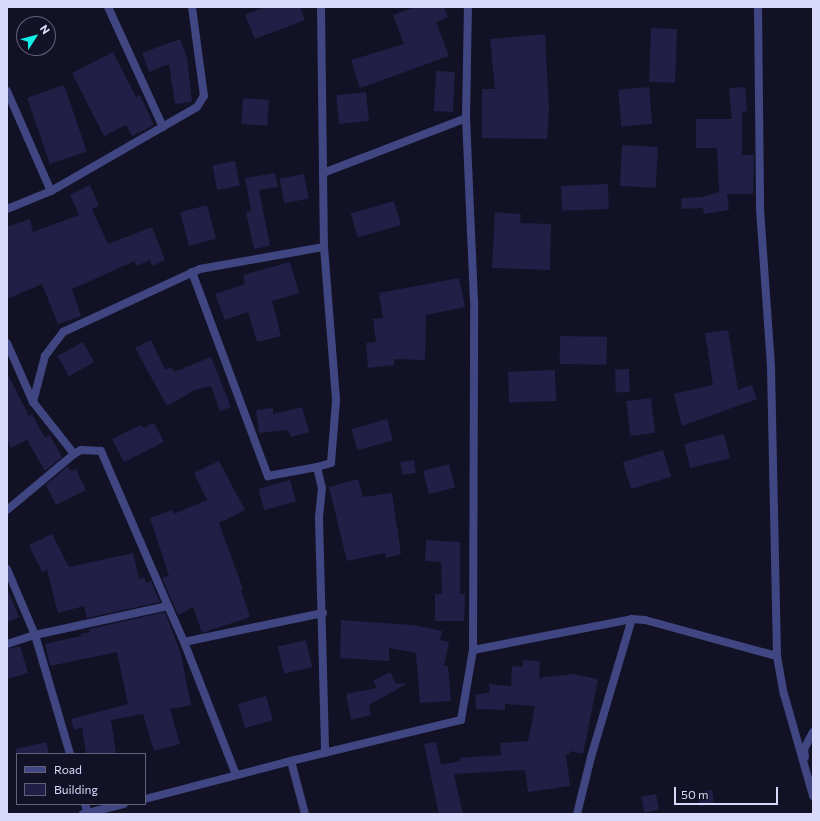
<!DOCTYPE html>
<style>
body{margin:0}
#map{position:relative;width:820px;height:821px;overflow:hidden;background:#121126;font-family:Commissioner,sans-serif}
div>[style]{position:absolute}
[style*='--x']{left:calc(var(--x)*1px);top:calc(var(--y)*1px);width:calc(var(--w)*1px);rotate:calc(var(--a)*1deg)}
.building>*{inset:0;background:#211f45;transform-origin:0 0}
.minor>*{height:8px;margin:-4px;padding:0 4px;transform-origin:4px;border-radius:4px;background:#404681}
span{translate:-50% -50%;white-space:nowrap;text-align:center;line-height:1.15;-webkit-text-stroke:3.5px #121126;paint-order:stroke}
.frame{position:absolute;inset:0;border:8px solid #d9d9fc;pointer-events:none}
.legend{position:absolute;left:16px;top:753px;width:130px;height:52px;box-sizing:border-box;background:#121126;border:1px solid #62617c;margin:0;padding:5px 7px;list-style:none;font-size:12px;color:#d9d9fc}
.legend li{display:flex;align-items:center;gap:8px;height:20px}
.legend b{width:20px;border:1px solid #62617c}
.north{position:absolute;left:16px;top:16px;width:40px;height:40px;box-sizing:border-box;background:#121126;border:1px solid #62617c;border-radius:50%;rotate:54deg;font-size:11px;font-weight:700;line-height:16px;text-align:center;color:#d9d9fc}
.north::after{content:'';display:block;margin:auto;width:14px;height:18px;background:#13eee8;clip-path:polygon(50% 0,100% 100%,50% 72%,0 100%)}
.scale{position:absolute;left:674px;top:787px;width:104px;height:18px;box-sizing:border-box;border:2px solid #d9d9fc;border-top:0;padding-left:5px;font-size:12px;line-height:14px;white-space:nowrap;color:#d9d9fc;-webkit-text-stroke:3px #121126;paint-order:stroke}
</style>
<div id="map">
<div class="building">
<i style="clip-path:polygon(266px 7px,300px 7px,305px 20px,255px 39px,245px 15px)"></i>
<i style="clip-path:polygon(415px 7px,444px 7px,448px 17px,436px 22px,449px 56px,360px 88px,351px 60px,404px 44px,393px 15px)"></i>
<i style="left:651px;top:28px;width:26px;height:54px;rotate:2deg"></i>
<i style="clip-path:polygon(545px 34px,549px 111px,547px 139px,482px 138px,482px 89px,495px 89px,490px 39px)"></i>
<i style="clip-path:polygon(180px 39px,187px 58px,192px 102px,175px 104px,169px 64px,149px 72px,142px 53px)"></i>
<i style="clip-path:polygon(113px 52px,136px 97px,140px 95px,154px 125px,132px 136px,126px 125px,104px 136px,72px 73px)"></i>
<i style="left:436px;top:71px;width:19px;height:40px;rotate:3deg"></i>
<i style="left:64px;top:85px;width:70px;height:39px;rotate:71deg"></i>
<i style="left:649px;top:87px;width:37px;height:31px;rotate:85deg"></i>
<i style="clip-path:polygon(745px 87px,747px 111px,742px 112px,742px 155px,754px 155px,753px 194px,727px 194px,729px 210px,704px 214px,703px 208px,682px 209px,681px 198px,702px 197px,719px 192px,717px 148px,696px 148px,696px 119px,732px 119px,729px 88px)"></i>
<i style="left:366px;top:92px;width:29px;height:30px;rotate:84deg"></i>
<i style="left:243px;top:98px;width:26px;height:26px;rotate:4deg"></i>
<i style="left:622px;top:145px;width:36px;height:41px;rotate:3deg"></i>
<i style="left:235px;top:161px;width:25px;height:23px;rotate:79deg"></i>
<i style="clip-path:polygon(275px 173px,278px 187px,259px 190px,270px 246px,254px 249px,246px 212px,251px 211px,245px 178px)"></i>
<i style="left:304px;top:174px;width:25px;height:25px;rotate:79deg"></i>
<i style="left:608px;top:184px;width:25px;height:47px;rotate:88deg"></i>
<i style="clip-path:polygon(90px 185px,99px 206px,92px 209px,108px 244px,152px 227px,165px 260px,152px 266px,150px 260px,136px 266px,135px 261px,72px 289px,81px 316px,58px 324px,42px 284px,7px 299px,7px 227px,30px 219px,33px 232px,79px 215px,70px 195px)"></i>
<i style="left:394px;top:201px;width:25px;height:45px;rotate:74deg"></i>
<i style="left:207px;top:205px;width:35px;height:28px;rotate:75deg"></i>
<i style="clip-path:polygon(495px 212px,521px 214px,520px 223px,551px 224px,550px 270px,492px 268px)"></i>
<i style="clip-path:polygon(290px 262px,299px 293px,272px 301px,281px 336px,257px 342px,248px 312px,225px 320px,215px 294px,245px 284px,243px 275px)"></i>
<i style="clip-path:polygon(459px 278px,465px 307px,426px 315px,425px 360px,394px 359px,394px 365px,368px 368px,366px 343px,376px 342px,373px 319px,383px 318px,379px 293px)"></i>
<i style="clip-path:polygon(728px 330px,738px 390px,752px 385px,757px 399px,682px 426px,674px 394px,713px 385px,705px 333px)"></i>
<i style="left:560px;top:336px;width:47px;height:28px;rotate:1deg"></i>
<i style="clip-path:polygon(151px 340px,165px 370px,171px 367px,174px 372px,211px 357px,231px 407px,220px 411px,211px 386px,195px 390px,167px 406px,135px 348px)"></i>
<i style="left:83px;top:342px;width:23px;height:29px;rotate:61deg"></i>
<i style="left:629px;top:369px;width:23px;height:14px;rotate:88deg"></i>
<i style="left:555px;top:370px;width:31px;height:47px;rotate:88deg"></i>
<i style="clip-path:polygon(7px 373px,29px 416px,32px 414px,45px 438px,50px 435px,62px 457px,45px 471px,27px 440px,11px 448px,7px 440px)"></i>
<i style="left:651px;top:398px;width:35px;height:25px;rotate:83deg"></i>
<i style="clip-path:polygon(302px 407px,309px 432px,291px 437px,288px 430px,259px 433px,256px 410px,273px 408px,273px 414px)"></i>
<i style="left:387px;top:419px;width:22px;height:37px;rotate:74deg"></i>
<i style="clip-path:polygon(154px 423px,164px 442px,124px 462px,112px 439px,141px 425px,143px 428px)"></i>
<i style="left:724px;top:434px;width:25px;height:41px;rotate:76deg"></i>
<i style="left:663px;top:450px;width:28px;height:42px;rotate:73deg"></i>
<i style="left:414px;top:460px;width:13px;height:14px;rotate:81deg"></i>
<i style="clip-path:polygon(219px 461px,245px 510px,219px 523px,243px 589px,241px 590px,250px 617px,202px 633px,193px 607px,178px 615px,162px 578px,169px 576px,150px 518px,172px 510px,174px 514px,207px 500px,194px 473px)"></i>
<i style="left:449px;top:464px;width:24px;height:27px;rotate:75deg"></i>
<i style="clip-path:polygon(68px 466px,71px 471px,76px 469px,86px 490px,56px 505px,46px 485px)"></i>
<i style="clip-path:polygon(358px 479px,363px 497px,392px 493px,401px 554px,386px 558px,385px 553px,347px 561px,329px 487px)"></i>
<i style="left:290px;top:480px;width:22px;height:33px;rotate:74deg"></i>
<i style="clip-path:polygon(52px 534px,69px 567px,133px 553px,139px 579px,144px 577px,146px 583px,151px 581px,160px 602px,87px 618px,84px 606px,58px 613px,47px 570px,42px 572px,29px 545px)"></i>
<i style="clip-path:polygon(426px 540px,460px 542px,460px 594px,465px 594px,464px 621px,435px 621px,435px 594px,442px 594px,441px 562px,425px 561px)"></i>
<i style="clip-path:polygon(7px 588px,19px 617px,7px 622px)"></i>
<i style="clip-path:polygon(165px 612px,180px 651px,191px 705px,170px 709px,180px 744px,154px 751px,143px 714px,111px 720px,116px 754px,86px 754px,82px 727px,74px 730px,71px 719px,128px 704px,117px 652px,50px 666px,45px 644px,81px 636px,81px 634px,90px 632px,89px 629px)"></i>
<i style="clip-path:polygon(341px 620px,413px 625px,442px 631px,440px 640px,449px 642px,444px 666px,448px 666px,451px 701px,420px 703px,416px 653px,389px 648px,389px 661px,340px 658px)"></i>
<i style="left:306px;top:640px;width:28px;height:29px;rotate:77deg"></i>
<i style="clip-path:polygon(20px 646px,28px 673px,7px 679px,7px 649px)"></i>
<i style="clip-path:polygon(523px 660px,540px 661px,539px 678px,573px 674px,598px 679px,583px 754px,570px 751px,570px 755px,566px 754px,570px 786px,528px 792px,525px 770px,454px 774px,463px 814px,439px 814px,424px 744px,436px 742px,441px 765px,460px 761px,460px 758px,501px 755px,500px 743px,528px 741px,535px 706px,505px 704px,505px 710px,476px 709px,475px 695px,490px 692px,489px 684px,511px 686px,512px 666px,522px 667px)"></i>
<i style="clip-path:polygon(390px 672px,396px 684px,404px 683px,405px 685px,369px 705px,371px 715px,351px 720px,346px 694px,377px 688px,373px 681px)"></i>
<i style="left:266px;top:696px;width:25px;height:29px;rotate:74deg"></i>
<i style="clip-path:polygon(46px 742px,49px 754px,16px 754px,16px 749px)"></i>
<i style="left:712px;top:790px;width:14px;height:15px;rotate:82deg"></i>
<i style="left:656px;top:794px;width:16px;height:15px;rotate:79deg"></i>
</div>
<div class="minor">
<i style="--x:108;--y:7;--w:132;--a:65.4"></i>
<i style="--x:321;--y:7;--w:240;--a:89.3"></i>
<i style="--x:324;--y:247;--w:154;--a:85.5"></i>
<i style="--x:336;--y:401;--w:62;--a:94.6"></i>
<i style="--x:331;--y:463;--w:15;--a:164"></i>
<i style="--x:317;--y:467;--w:22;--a:77"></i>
<i style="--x:322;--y:488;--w:30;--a:96"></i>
<i style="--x:319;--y:518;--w:235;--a:88.5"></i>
<i style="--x:758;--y:7;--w:202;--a:89.4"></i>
<i style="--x:760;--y:209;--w:159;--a:86"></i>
<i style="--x:771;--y:368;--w:288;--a:88.8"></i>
<i style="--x:777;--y:656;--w:39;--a:80"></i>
<i style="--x:784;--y:694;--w:106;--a:74.1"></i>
<i style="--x:7;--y:91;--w:109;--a:66.3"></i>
<i style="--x:323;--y:173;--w:153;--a:-21"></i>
<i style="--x:7;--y:209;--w:48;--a:-22.2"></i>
<i style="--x:51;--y:191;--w:168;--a:-29.9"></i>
<i style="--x:197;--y:107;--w:13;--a:-58"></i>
<i style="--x:204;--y:96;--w:90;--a:-97.7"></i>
<i style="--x:192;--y:272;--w:218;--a:69.6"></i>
<i style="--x:268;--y:476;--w:50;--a:-10.4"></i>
<i style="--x:7;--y:343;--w:64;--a:66.2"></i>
<i style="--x:33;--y:402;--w:66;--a:51.7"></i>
<i style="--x:74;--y:454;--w:87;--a:140.1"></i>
<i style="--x:33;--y:402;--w:48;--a:-75.4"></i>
<i style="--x:45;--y:356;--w:30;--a:-53"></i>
<i style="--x:63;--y:332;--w:151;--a:-24.7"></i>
<i style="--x:200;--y:269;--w:126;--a:-10.1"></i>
<i style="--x:74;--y:454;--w:8;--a:-30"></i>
<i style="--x:81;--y:450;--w:20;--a:3"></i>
<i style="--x:101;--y:451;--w:169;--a:66.6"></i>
<i style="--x:7;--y:569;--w:72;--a:67"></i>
<i style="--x:35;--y:635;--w:124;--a:73.6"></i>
<i style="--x:184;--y:642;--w:143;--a:68.6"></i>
<i style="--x:7;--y:644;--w:29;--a:-18"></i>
<i style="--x:35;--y:635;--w:136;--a:-12.3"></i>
<i style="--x:168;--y:606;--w:39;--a:66"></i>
<i style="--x:184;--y:642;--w:142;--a:-11.8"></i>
<i style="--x:473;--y:650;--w:162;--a:-11"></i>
<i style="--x:632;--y:619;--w:13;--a:4"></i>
<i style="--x:645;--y:620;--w:137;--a:15.3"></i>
<i style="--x:805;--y:757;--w:8;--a:-97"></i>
<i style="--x:804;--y:749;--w:19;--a:-62"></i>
<i style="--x:145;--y:799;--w:151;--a:-14.6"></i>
<i style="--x:85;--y:804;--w:10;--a:73"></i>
<i style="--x:83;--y:814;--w:42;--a:-13.7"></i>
<i style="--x:305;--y:814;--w:55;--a:-104.8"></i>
<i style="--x:291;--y:761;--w:175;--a:-13.6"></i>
<i style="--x:461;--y:720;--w:71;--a:-80.3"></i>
<i style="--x:473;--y:650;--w:349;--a:-89.8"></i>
<i style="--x:474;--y:301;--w:183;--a:-92.5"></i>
<i style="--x:466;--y:118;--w:111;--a:-89"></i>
<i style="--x:577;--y:814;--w:59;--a:-76.2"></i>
<i style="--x:591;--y:757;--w:144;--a:-73.5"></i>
</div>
<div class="frame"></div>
<ul class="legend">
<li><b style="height:5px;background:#404681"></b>Road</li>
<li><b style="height:11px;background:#211f45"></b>Building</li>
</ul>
<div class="north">N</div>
<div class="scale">50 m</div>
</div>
